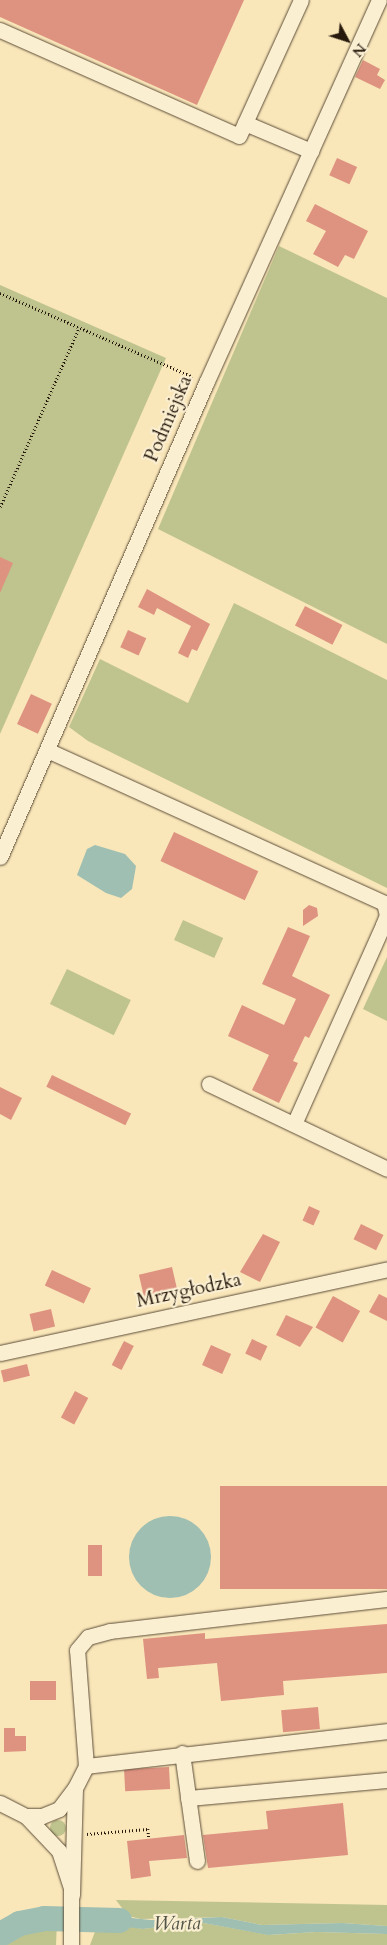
<!DOCTYPE html>
<meta charset="utf-8">
<style>
body{margin:0}
#map{position:relative;width:387px;height:1945px;overflow:hidden;background:#f9e6b9;font-family:Cardo,serif}
div>[style]{position:absolute}
[style*='--x']{left:calc(var(--x)*1px);top:calc(var(--y)*1px);width:calc(var(--w)*1px);rotate:calc(var(--a)*1deg)}
.green>*{inset:0;background:#bfc48e;transform-origin:0 0}
.round{border-radius:50%}
.water>*{inset:0;background:#9ebfb2}
.river>*{height:25px;margin:-12.5px;padding:0 12.5px;transform-origin:12.5px;border-radius:12.5px;background:#9ebfb2}
.building>*{inset:0;background:#de9280;transform-origin:0 0}
.path>*{height:2.5px;margin-top:-1.25px;transform-origin:0;background:repeating-linear-gradient(90deg,#271a0d 0 1px,transparent 0 3.5px)}
.roads{filter:drop-shadow(0 0 1px #5c4d38) drop-shadow(0 0 1px #5c4d38)}
.minor>*{height:15px;margin:-7.5px;padding:0 7.5px;transform-origin:7.5px;border-radius:7.5px;background:#fbefd2}
span{translate:-50% -50%;white-space:nowrap;text-align:center;line-height:1.15;-webkit-text-stroke:4.5px #fbefd2;paint-order:stroke}
.street-label{font-size:19px;color:#271a0d}
.water-label{font-size:20px;color:#515447;font-style:italic}
.north{position:absolute;left:322px;top:15px;width:50px;height:50px;-webkit-text-stroke:4px #fbefd2;paint-order:stroke;rotate:130deg;font-size:14px;font-weight:700;line-height:20px;text-align:center;color:#271a0d}
.north::after{content:'';display:block;margin:auto;width:18px;height:22px;background:#271a0d;clip-path:polygon(50% 0,100% 100%,50% 72%,0 100%)}
</style>
<div id="map">
<div class="green">
<i style="clip-path:polygon(279px 246px,387px 298px,387px 644px,158px 529px)"></i>
<i style="clip-path:polygon(0 285px,166px 358px,0 734px)"></i>
<i style="clip-path:polygon(234px 603px,387px 680px,387px 888px,88px 741px,69px 727px,100px 659px,188px 703px)"></i>
<i style="left:183px;top:920px;width:44px;height:22px;rotate:24deg"></i>
<i style="clip-path:polygon(387px 957px,387px 1021px,363px 1009px)"></i>
<i style="left:67px;top:969px;width:71px;height:39px;rotate:26deg"></i>
<i class="round" style="left:50px;top:1820px;width:16px;height:16px"></i>
<i style="clip-path:polygon(116px 1900px,387px 1905px,387px 1926px,342px 1923px,262px 1925px,222px 1917px,141px 1919px,128px 1916px)"></i>
<i style="clip-path:polygon(57px 1921px,56px 1945px,0 1945px,0 1937px,17px 1927px)"></i>
<i style="clip-path:polygon(99px 1921px,143px 1929px,198px 1922px,269px 1935px,316px 1932px,387px 1934px,387px 1945px,90px 1945px)"></i>
</div>
<div class="water">
<i style="clip-path:polygon(95px 845px,125px 854px,136px 866px,132px 889px,121px 898px,106px 893px,77px 875px,87px 849px)"></i>
<i class="round" style="left:129px;top:1516px;width:82px;height:82px"></i>
<i style="clip-path:polygon(84px 1913px,151px 1920px,222px 1917px,262px 1925px,342px 1923px,387px 1926px,387px 1934px,316px 1932px,268px 1935px,198px 1922px,143px 1929px,84px 1922px)"></i>
<i style="clip-path:polygon(57px 1915px,57px 1921px,17px 1927px,0 1937px,0 1930px,16px 1920px)"></i>
</div>
<div class="river">
<i style="--x:0;--y:1934;--w:22;--a:-30"></i>
<i style="--x:19;--y:1923;--w:25;--a:-11"></i>
<i style="--x:44;--y:1918;--w:75;--a:1.5"></i>
</div>
<div class="building">
<i style="clip-path:polygon(0 0,244px 0,197px 105px,0 17px)"></i>
<i style="clip-path:polygon(363px 60px,380px 69px,377px 75px,385px 80px,380px 89px,355px 77px)"></i>
<i style="left:337px;top:158px;width:22px;height:19px;rotate:24deg"></i>
<i style="clip-path:polygon(315px 204px,368px 231px,354px 259px,345px 255px,338px 267px,313px 254px,326px 231px,306px 221px)"></i>
<i style="clip-path:polygon(0 557px,13px 563px,0 593px)"></i>
<i style="clip-path:polygon(147px 589px,210px 624px,197px 651px,192px 649px,188px 658px,178px 653px,191px 626px,157px 608px,154px 615px,138px 607px)"></i>
<i style="left:305px;top:606px;width:42px;height:22px;rotate:27deg"></i>
<i style="left:128px;top:630px;width:20px;height:19px;rotate:24deg"></i>
<i style="left:31px;top:694px;width:23px;height:33px;rotate:25deg"></i>
<i style="left:174px;top:832px;width:93px;height:32px;rotate:25deg"></i>
<i style="clip-path:polygon(309px 905px,317px 908px,318px 916px,303px 926px,303px 910px)"></i>
<i style="clip-path:polygon(288px 927px,310px 936px,292px 976px,330px 995px,309px 1038px,305px 1036px,293px 1061px,298px 1063px,279px 1103px,252px 1090px,269px 1055px,228px 1036px,242px 1005px,284px 1025px,296px 999px,262px 984px)"></i>
<i style="left:52px;top:1075px;width:88px;height:13px;rotate:26deg"></i>
<i style="clip-path:polygon(0 1087px,22px 1098px,11px 1120px,0 1114px)"></i>
<i style="left:309px;top:1206px;width:12px;height:16px;rotate:24deg"></i>
<i style="left:361px;top:1224px;width:25px;height:17px;rotate:26deg"></i>
<i style="clip-path:polygon(263px 1234px,280px 1242px,260px 1282px,240px 1272px)"></i>
<i style="left:172px;top:1267px;width:23px;height:34px;rotate:77deg"></i>
<i style="left:52px;top:1270px;width:43px;height:17px;rotate:25deg"></i>
<i style="clip-path:polygon(379px 1294px,387px 1298px,387px 1321px,369px 1312px)"></i>
<i style="left:333px;top:1296px;width:31px;height:36px;rotate:29deg"></i>
<i style="left:51px;top:1309px;width:18px;height:22px;rotate:77deg"></i>
<i style="clip-path:polygon(286px 1315px,313px 1327px,300px 1347px,276px 1335px)"></i>
<i style="left:252px;top:1339px;width:17px;height:16px;rotate:25deg"></i>
<i style="left:124px;top:1341px;width:11px;height:27px;rotate:27deg"></i>
<i style="left:211px;top:1345px;width:22px;height:22px;rotate:24deg"></i>
<i style="left:27px;top:1364px;width:12px;height:27px;rotate:76deg"></i>
<i style="left:75px;top:1391px;width:15px;height:30px;rotate:28deg"></i>
<i style="left:387px;top:1486px;width:103px;height:167px;rotate:90deg"></i>
<i style="left:88px;top:1545px;width:14px;height:31px"></i>
<i style="clip-path:polygon(387px 1624px,387px 1673px,283px 1681px,284px 1695px,221px 1701px,217px 1663px,158px 1668px,159px 1678px,147px 1679px,143px 1639px,205px 1633px,205px 1639px)"></i>
<i style="left:30px;top:1681px;width:26px;height:19px"></i>
<i style="left:318px;top:1707px;width:22px;height:37px;rotate:85deg"></i>
<i style="clip-path:polygon(4px 1728px,15px 1728px,15px 1736px,26px 1736px,26px 1751px,4px 1752px)"></i>
<i style="left:169px;top:1767px;width:22px;height:45px;rotate:87deg"></i>
<i style="clip-path:polygon(343px 1803px,348px 1855px,208px 1868px,203px 1835px,268px 1829px,266px 1811px)"></i>
<i style="clip-path:polygon(184px 1835px,187px 1858px,149px 1861px,151px 1876px,131px 1879px,127px 1841px)"></i>
</div>
<div class="path">
<i style="--x:0;--y:293;--w:210;--a:23.5"></i>
<i style="--x:0;--y:507;--w:196;--a:-66.2"></i>
<i style="--x:87;--y:1834;--w:61;--a:-4.7"></i>
<i style="--x:148;--y:1829;--w:10;--a:84"></i>
</div>
<div class="roads">
<div class="minor">
<i style="--x:0;--y:30;--w:261;--a:23.9"></i>
<i style="--x:239;--y:136;--w:149;--a:-65.5"></i>
<i style="--x:245;--y:123;--w:72;--a:23"></i>
<i style="--x:47;--y:750;--w:370;--a:24.4"></i>
<i style="--x:384;--y:903;--w:12;--a:76"></i>
<i style="--x:387;--y:915;--w:11;--a:112"></i>
<i style="--x:383;--y:925;--w:218;--a:114.1"></i>
<i style="--x:0;--y:857;--w:517;--a:-66.51"></i>
<i style="--x:206;--y:383;--w:420;--a:-65.7"></i>
<i style="--x:209;--y:1084;--w:197;--a:25.5"></i>
<i style="--x:0;--y:1353;--w:396;--a:-12.2"></i>
<i style="--x:182;--y:1753;--w:109;--a:82.1"></i>
<i style="--x:86;--y:1766;--w:116;--a:-94.4"></i>
<i style="--x:77;--y:1650;--w:17;--a:-50"></i>
<i style="--x:88;--y:1637;--w:23;--a:-15"></i>
<i style="--x:110;--y:1631;--w:279;--a:-6.6"></i>
<i style="--x:188;--y:1798;--w:200;--a:-5.2"></i>
<i style="--x:0;--y:1803;--w:29;--a:27"></i>
<i style="--x:26;--y:1816;--w:48;--a:46.7"></i>
<i style="--x:59;--y:1851;--w:40;--a:72"></i>
<i style="--x:71;--y:1889;--w:56;--a:90"></i>
<i style="--x:26;--y:1816;--w:16;--a:0"></i>
<i style="--x:42;--y:1816;--w:18;--a:-22"></i>
<i style="--x:59;--y:1809;--w:26;--a:-53"></i>
<i style="--x:72;--y:1895;--w:107;--a:-88.4"></i>
<i style="--x:75;--y:1788;--w:25;--a:-63"></i>
<i style="--x:86;--y:1766;--w:303;--a:-6.6"></i>
</div>
</div>
<div class="street-label">
<span style="left:169px;top:419px;rotate:-67deg">Podmiejska</span>
<span style="left:189px;top:1291px;rotate:-12deg">Mrzygłodzka</span>
</div>
<div class="water-label">
<span style="left:177px;top:1923px;rotate:-1deg">Warta</span>
</div>
<div class="north">N</div>
</div>
